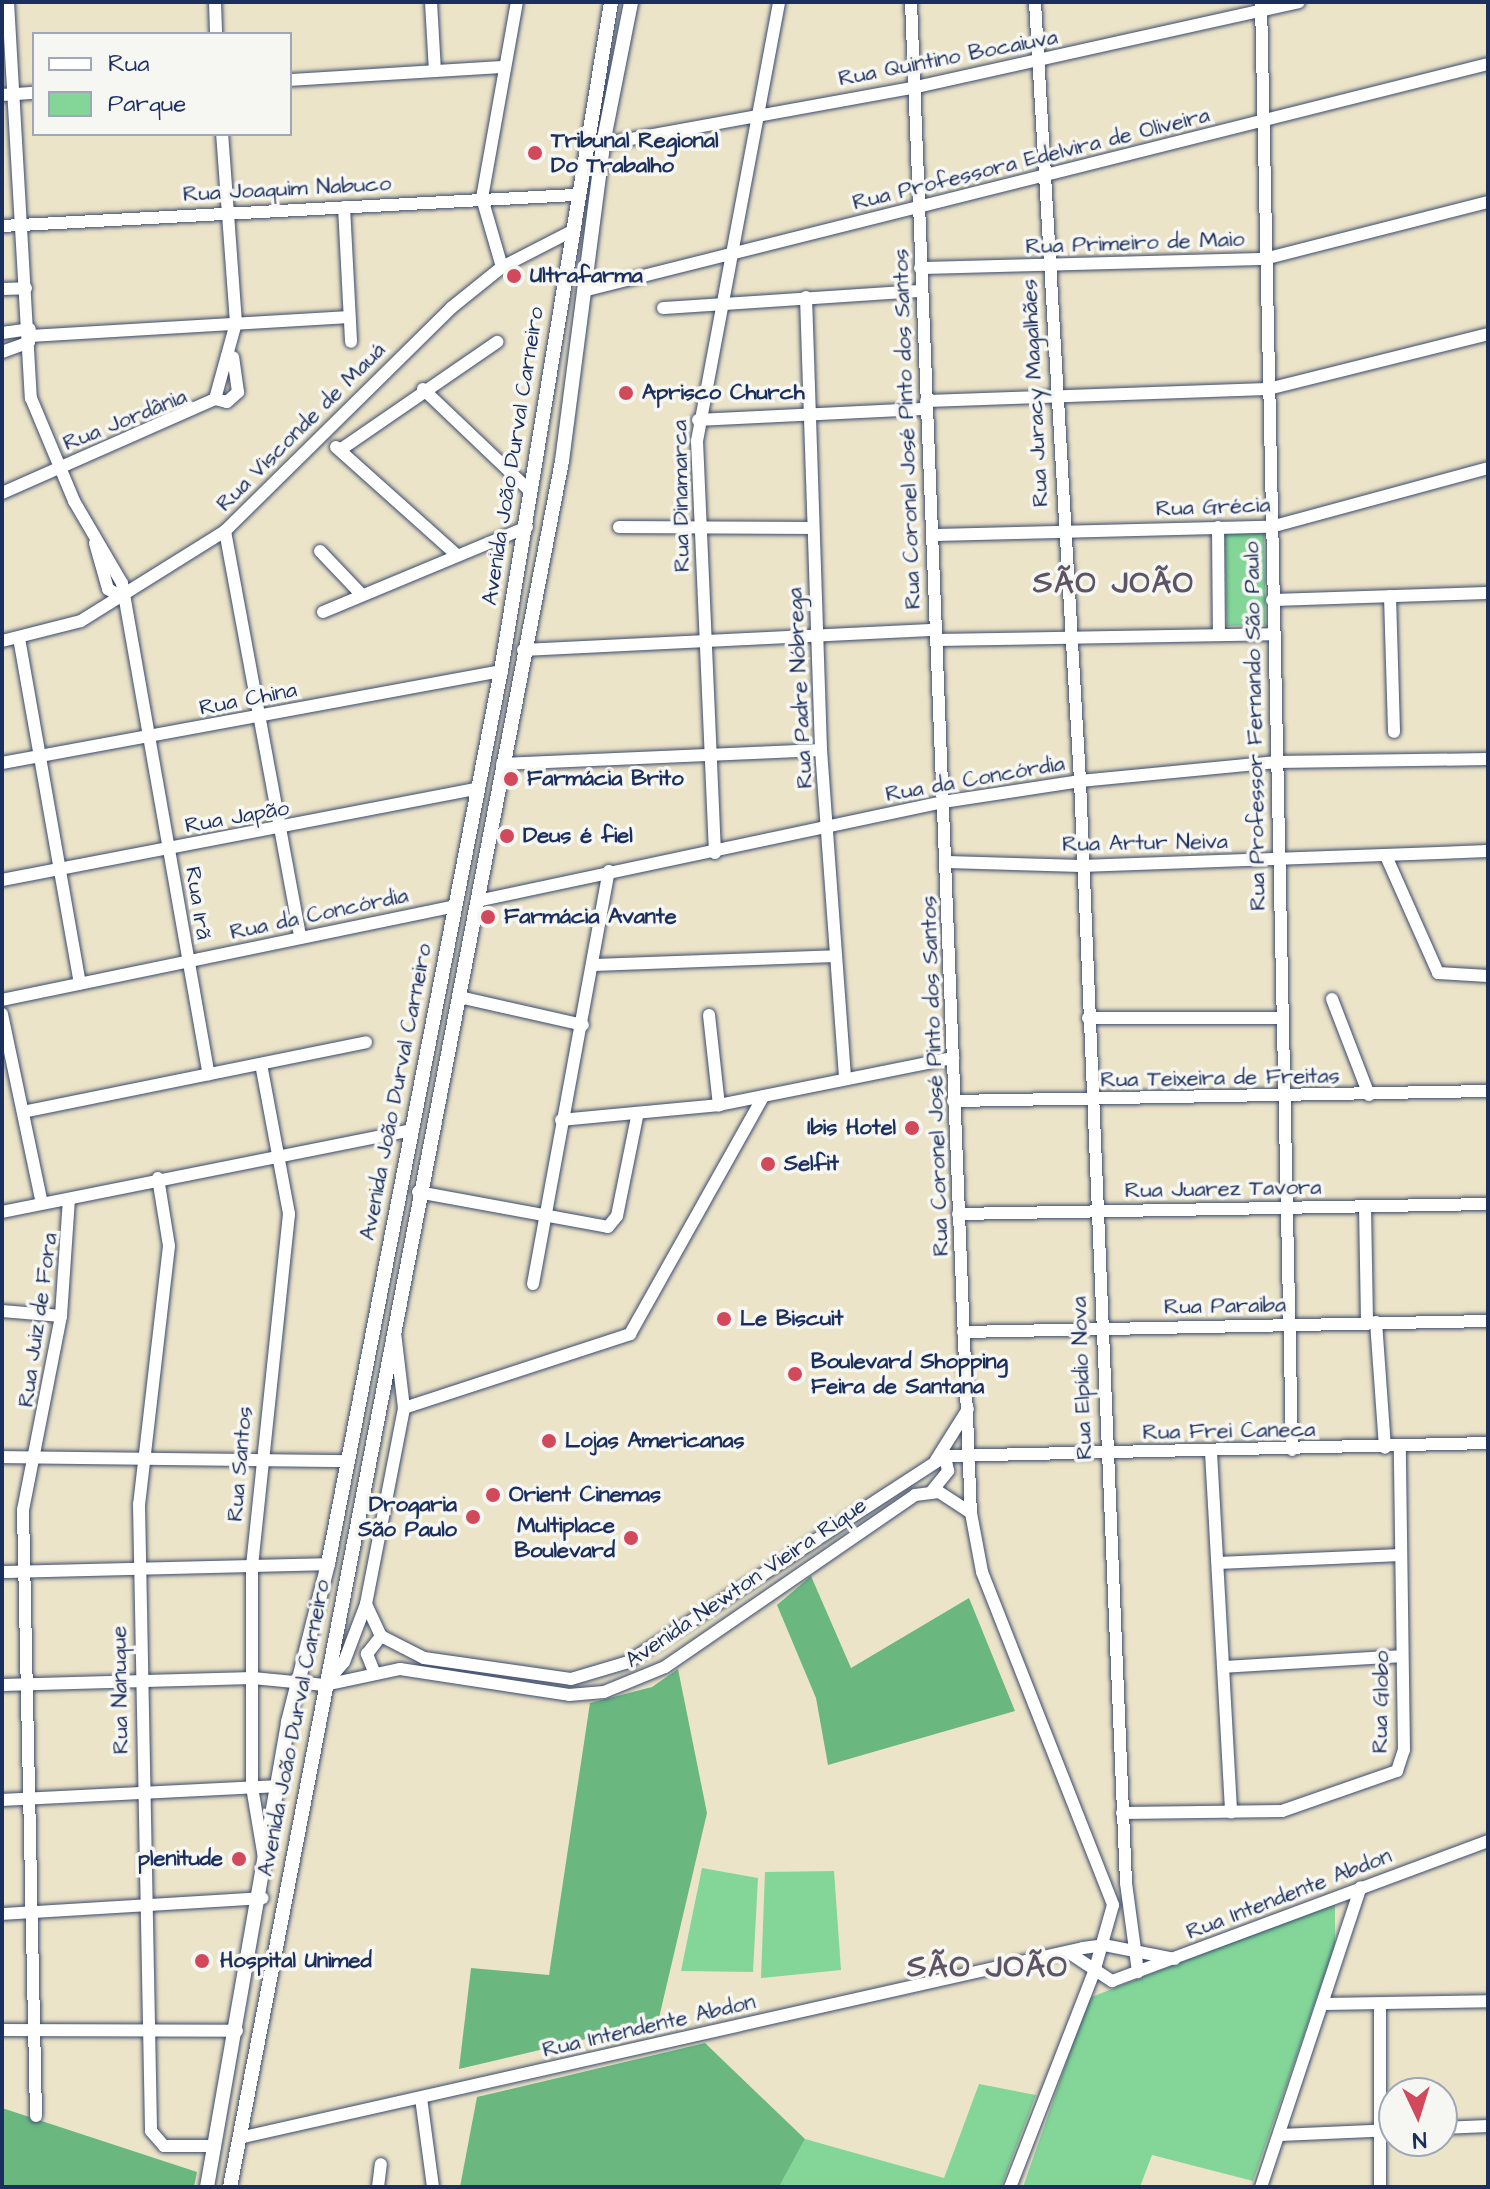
<!DOCTYPE html>
<meta charset="utf-8">
<style>
body{margin:0}
#map{position:relative;width:1490px;height:2189px;overflow:hidden;background:#ece4c8;font-family:"Architects Daughter",sans-serif}
div>[style]{position:absolute}
[style*='--x']{left:calc(var(--x)*1px);top:calc(var(--y)*1px);width:calc(var(--w)*1px);rotate:calc(var(--a)*1deg)}
.green>*{inset:0;background:#83d698;transform-origin:0 0}
.forest>*{inset:0;background:#6ab780}
.roads{filter:drop-shadow(0 0 2px #3a4a6e) drop-shadow(0 0 2px #3a4a6e)}
.minor>*{height:12px;margin:-6px;padding:0 6px;transform-origin:6px;border-radius:6px;background:#fff}
.major>*{height:14px;margin:-7px;padding:0 7px;transform-origin:7px;border-radius:7px;background:#fff}
.dots>*{width:22px;height:22px;translate:-50% -50%;box-sizing:border-box;border:4px solid #f6f6f2;border-radius:50%}
span{translate:-50% -50%;white-space:nowrap;text-align:center;line-height:1.15;-webkit-text-stroke:7px #f6f6f2;paint-order:stroke}
.street-label{font-size:22px;color:#1b2f5e}
.poi-label{font-size:22px;color:#1b2f5e;font-weight:700}
.left{translate:0 -50%;text-align:left}
.right{translate:-100% -50%;text-align:right}
.district-label{font-size:30px;color:#5d5466;font-weight:700;letter-spacing:2px}
.frame{position:absolute;inset:0;border:4px solid #1b2f5e;pointer-events:none}
.legend{position:absolute;left:32px;top:32px;width:260px;height:104px;box-sizing:border-box;background:#f6f6f2;border:2px solid #9ea6b7;margin:0;padding:10px 14px;list-style:none;font-size:24px;color:#1b2f5e}
.legend li{display:flex;align-items:center;gap:16px;height:40px}
.legend b{width:40px;border:2px solid #9ea6b7}
.north{position:absolute;left:1378px;top:2077px;width:80px;height:80px;box-sizing:border-box;background:#f6f6f2;border:2px solid #9ea6b7;border-radius:50%;rotate:176deg;font-size:22px;font-weight:700;line-height:32px;text-align:center;color:#1b2f5e}
.north::after{content:'';display:block;margin:auto;width:28px;height:36px;background:#d1495b;clip-path:polygon(50% 0,100% 100%,50% 72%,0 100%)}
</style>
<div id="map">
<div class="green">
<i style="left:1264px;top:532px;width:93px;height:39px;rotate:89deg"></i>
<i style="clip-path:polygon(702px 1868px,758px 1878px,753px 1972px,681px 1971px)"></i>
<i style="clip-path:polygon(834px 1871px,841px 1970px,761px 1978px,765px 1872px)"></i>
<i style="clip-path:polygon(1335px 1902px,1335px 1945px,1253px 2181px,1152px 2155px,1140px 2187px,1023px 2187px,1089px 1998px)"></i>
<i style="clip-path:polygon(979px 2084px,1036px 2095px,1001px 2187px,779px 2187px,805px 2139px,944px 2178px)"></i>
</div>
<div class="forest">
<i style="clip-path:polygon(811px 1576px,851px 1668px,969px 1598px,1015px 1711px,828px 1765px,816px 1698px,777px 1605px)"></i>
<i style="clip-path:polygon(678px 1669px,707px 1813px,658px 2022px,459px 2069px,471px 1968px,549px 1975px,590px 1703px,652px 1687px)"></i>
<i style="clip-path:polygon(705px 2043px,805px 2139px,779px 2187px,460px 2187px,477px 2097px)"></i>
<i style="clip-path:polygon(2px 2108px,197px 2172px,194px 2187px,2px 2187px)"></i>
</div>
<div class="roads">
<div class="minor">
<i style="--x:8;--y:2;--w:397;--a:86.7"></i>
<i style="--x:31;--y:398;--w:112;--a:67.3"></i>
<i style="--x:74;--y:501;--w:95;--a:59.7"></i>
<i style="--x:122;--y:583;--w:499;--a:80"></i>
<i style="--x:215;--y:2;--w:32;--a:88"></i>
<i style="--x:431;--y:2;--w:69;--a:86.7"></i>
<i style="--x:911;--y:2;--w:1512;--a:87.73"></i>
<i style="--x:971;--y:1513;--w:60;--a:79.4"></i>
<i style="--x:982;--y:1572;--w:358;--a:68.5"></i>
<i style="--x:1113;--y:1905;--w:70;--a:105.8"></i>
<i style="--x:1094;--y:1972;--w:231;--a:111.3"></i>
<i style="--x:1035;--y:2;--w:780;--a:86.69"></i>
<i style="--x:1080;--y:781;--w:1103;--a:87.61"></i>
<i style="--x:1126;--y:1883;--w:90;--a:82.3"></i>
<i style="--x:1261;--y:2;--w:1448;--a:88.77"></i>
<i style="--x:290;--y:80;--w:214;--a:-3.5"></i>
<i style="--x:2;--y:95;--w:32;--a:-4"></i>
<i style="--x:603;--y:144;--w:318;--a:-10.3"></i>
<i style="--x:916;--y:87;--w:392;--a:-12.5"></i>
<i style="--x:344;--y:207;--w:135;--a:87"></i>
<i style="--x:2;--y:226;--w:573;--a:-3.1"></i>
<i style="--x:502;--y:267;--w:72;--a:-106.2"></i>
<i style="--x:482;--y:198;--w:199;--a:-79.9"></i>
<i style="--x:920;--y:268;--w:344;--a:-1.5"></i>
<i style="--x:1264;--y:259;--w:231;--a:-14.3"></i>
<i style="--x:2;--y:289;--w:24;--a:-2"></i>
<i style="--x:583;--y:291;--w:933;--a:-14.08"></i>
<i style="--x:806;--y:297;--w:453;--a:88.1"></i>
<i style="--x:821;--y:750;--w:328;--a:85.8"></i>
<i style="--x:663;--y:308;--w:258;--a:-3.8"></i>
<i style="--x:2;--y:333;--w:28;--a:-8"></i>
<i style="--x:30;--y:336;--w:320;--a:-3.4"></i>
<i style="--x:2;--y:352;--w:29;--a:-20"></i>
<i style="--x:423;--y:389;--w:148;--a:43.6"></i>
<i style="--x:215;--y:399;--w:12;--a:14"></i>
<i style="--x:227;--y:402;--w:15;--a:-42"></i>
<i style="--x:238;--y:392;--w:35;--a:-98"></i>
<i style="--x:926;--y:401;--w:342;--a:-2"></i>
<i style="--x:1268;--y:389;--w:227;--a:-14"></i>
<i style="--x:698;--y:420;--w:228;--a:-2.8"></i>
<i style="--x:336;--y:447;--w:162;--a:41.8"></i>
<i style="--x:340;--y:450;--w:191;--a:-34.5"></i>
<i style="--x:2;--y:493;--w:233;--a:-23.8"></i>
<i style="--x:215;--y:399;--w:79;--a:-74.6"></i>
<i style="--x:236;--y:323;--w:190;--a:-94.2"></i>
<i style="--x:619;--y:527;--w:194;--a:0.3"></i>
<i style="--x:1218;--y:527;--w:107;--a:89.5"></i>
<i style="--x:225;--y:531;--w:413;--a:79.5"></i>
<i style="--x:932;--y:535;--w:339;--a:-1.4"></i>
<i style="--x:1271;--y:527;--w:225;--a:-15.2"></i>
<i style="--x:95;--y:543;--w:48;--a:74.2"></i>
<i style="--x:108;--y:589;--w:17;--a:31"></i>
<i style="--x:320;--y:551;--w:58;--a:46.4"></i>
<i style="--x:1390;--y:596;--w:136;--a:88.3"></i>
<i style="--x:1272;--y:600;--w:216;--a:-1.9"></i>
<i style="--x:323;--y:612;--w:221;--a:-22.6"></i>
<i style="--x:19;--y:638;--w:351;--a:80"></i>
<i style="--x:936;--y:640;--w:336;--a:-1"></i>
<i style="--x:2;--y:641;--w:81;--a:-14.2"></i>
<i style="--x:81;--y:621;--w:170;--a:-32"></i>
<i style="--x:225;--y:531;--w:317;--a:-44.6"></i>
<i style="--x:451;--y:308;--w:65;--a:-38.8"></i>
<i style="--x:502;--y:267;--w:76;--a:-27.2"></i>
<i style="--x:523;--y:650;--w:413;--a:-2.8"></i>
<i style="--x:2;--y:763;--w:507;--a:-10.45"></i>
<i style="--x:502;--y:764;--w:319;--a:-2.5"></i>
<i style="--x:715;--y:853;--w:412;--a:-92.5"></i>
<i style="--x:697;--y:441;--w:447;--a:-79.4"></i>
<i style="--x:1386;--y:856;--w:128;--a:66"></i>
<i style="--x:1438;--y:973;--w:50;--a:3.4"></i>
<i style="--x:947;--y:862;--w:134;--a:1.7"></i>
<i style="--x:1081;--y:866;--w:407;--a:-2.1"></i>
<i style="--x:2;--y:880;--w:485;--a:-10.9"></i>
<i style="--x:477;--y:901;--w:476;--a:-12"></i>
<i style="--x:943;--y:802;--w:139;--a:-8.7"></i>
<i style="--x:1080;--y:781;--w:198;--a:-5.5"></i>
<i style="--x:1277;--y:762;--w:211;--a:-0.8"></i>
<i style="--x:593;--y:965;--w:243;--a:-2.1"></i>
<i style="--x:459;--y:997;--w:127;--a:12.7"></i>
<i style="--x:1332;--y:999;--w:103;--a:68.9"></i>
<i style="--x:2;--y:1000;--w:463;--a:-11.7"></i>
<i style="--x:2;--y:1014;--w:193;--a:78.1"></i>
<i style="--x:709;--y:1015;--w:91;--a:83.7"></i>
<i style="--x:1088;--y:1018;--w:191;--a:0"></i>
<i style="--x:261;--y:1064;--w:153;--a:79.4"></i>
<i style="--x:289;--y:1214;--w:353;--a:96"></i>
<i style="--x:252;--y:1565;--w:222;--a:90"></i>
<i style="--x:252;--y:1787;--w:72;--a:80.4"></i>
<i style="--x:953;--y:1101;--w:535;--a:-1.07"></i>
<i style="--x:23;--y:1112;--w:350;--a:-11.5"></i>
<i style="--x:561;--y:1120;--w:159;--a:-5.4"></i>
<i style="--x:719;--y:1105;--w:239;--a:-11.4"></i>
<i style="--x:158;--y:1178;--w:69;--a:80.8"></i>
<i style="--x:169;--y:1246;--w:260;--a:96.6"></i>
<i style="--x:139;--y:1504;--w:627;--a:88.9"></i>
<i style="--x:151;--y:2131;--w:20;--a:49"></i>
<i style="--x:164;--y:2146;--w:51;--a:0"></i>
<i style="--x:418;--y:1192;--w:193;--a:10.4"></i>
<i style="--x:608;--y:1227;--w:14;--a:-51"></i>
<i style="--x:617;--y:1216;--w:101;--a:-78.6"></i>
<i style="--x:1365;--y:1206;--w:118;--a:89"></i>
<i style="--x:2;--y:1212;--w:414;--a:-11.3"></i>
<i style="--x:958;--y:1214;--w:530;--a:-1.08"></i>
<i style="--x:533;--y:1284;--w:420;--a:-79.6"></i>
<i style="--x:2;--y:1311;--w:59;--a:4.8"></i>
<i style="--x:1376;--y:1322;--w:126;--a:85.9"></i>
<i style="--x:963;--y:1332;--w:525;--a:-1.2"></i>
<i style="--x:404;--y:1408;--w:238;--a:-18.1"></i>
<i style="--x:630;--y:1334;--w:272;--a:-60.7"></i>
<i style="--x:1211;--y:1452;--w:361;--a:86.8"></i>
<i style="--x:2;--y:1457;--w:346;--a:0.7"></i>
<i style="--x:936;--y:1460;--w:60;--a:-57.9"></i>
<i style="--x:932;--y:1491;--w:26;--a:-51"></i>
<i style="--x:948;--y:1471;--w:15;--a:-101"></i>
<i style="--x:1218;--y:1563;--w:183;--a:-2.5"></i>
<i style="--x:2;--y:1572;--w:326;--a:-1.4"></i>
<i style="--x:366;--y:1604;--w:35;--a:65"></i>
<i style="--x:381;--y:1636;--w:48;--a:27.1"></i>
<i style="--x:424;--y:1658;--w:148;--a:8.1"></i>
<i style="--x:571;--y:1679;--w:59;--a:-16.6"></i>
<i style="--x:628;--y:1662;--w:378;--a:-33"></i>
<i style="--x:945;--y:1456;--w:543;--a:-1.37"></i>
<i style="--x:1223;--y:1667;--w:179;--a:-3.5"></i>
<i style="--x:375;--y:1674;--w:22;--a:-112"></i>
<i style="--x:367;--y:1654;--w:23;--a:-52"></i>
<i style="--x:327;--y:1682;--w:26;--a:-50"></i>
<i style="--x:344;--y:1662;--w:62;--a:-69.2"></i>
<i style="--x:366;--y:1604;--w:200;--a:-79"></i>
<i style="--x:404;--y:1408;--w:77;--a:-96.8"></i>
<i style="--x:2;--y:1685;--w:251;--a:-1.6"></i>
<i style="--x:253;--y:1678;--w:72;--a:5.6"></i>
<i style="--x:325;--y:1685;--w:77;--a:-12"></i>
<i style="--x:400;--y:1669;--w:171;--a:8.7"></i>
<i style="--x:569;--y:1695;--w:35;--a:-5"></i>
<i style="--x:604;--y:1692;--w:66;--a:-22.3"></i>
<i style="--x:665;--y:1667;--w:303;--a:-34.5"></i>
<i style="--x:915;--y:1495;--w:24;--a:-7"></i>
<i style="--x:939;--y:1492;--w:38;--a:33"></i>
<i style="--x:2;--y:1800;--w:277;--a:-2.9"></i>
<i style="--x:1122;--y:1813;--w:160;--a:-0.7"></i>
<i style="--x:1282;--y:1811;--w:122;--a:-19.2"></i>
<i style="--x:1397;--y:1771;--w:22;--a:-72"></i>
<i style="--x:1404;--y:1750;--w:303;--a:-90.8"></i>
<i style="--x:2;--y:1914;--w:261;--a:-3.5"></i>
<i style="--x:1068;--y:1952;--w:53;--a:33.4"></i>
<i style="--x:1112;--y:1981;--w:401;--a:-20.4"></i>
<i style="--x:1324;--y:2004;--w:164;--a:-1"></i>
<i style="--x:2;--y:2030;--w:235;--a:0.2"></i>
<i style="--x:421;--y:2098;--w:90;--a:82.3"></i>
<i style="--x:36;--y:2116;--w:606;--a:-91.23"></i>
<i style="--x:23;--y:1510;--w:198;--a:-78.9"></i>
<i style="--x:61;--y:1316;--w:117;--a:-86.1"></i>
<i style="--x:1442;--y:2128;--w:46;--a:-2.5"></i>
<i style="--x:1280;--y:2135;--w:114;--a:-2.5"></i>
<i style="--x:239;--y:2138;--w:865;--a:-12.69"></i>
<i style="--x:1083;--y:1948;--w:21;--a:-8"></i>
<i style="--x:1104;--y:1945;--w:72;--a:11.2"></i>
<i style="--x:378;--y:2187;--w:23;--a:-83"></i>
<i style="--x:1261;--y:2187;--w:316;--a:-71.6"></i>
<i style="--x:1380;--y:2187;--w:180;--a:-90"></i>
</div>
<div class="major">
<i style="--x:207;--y:2187;--w:472;--a:-80.1"></i>
<i style="--x:288;--y:1722;--w:163;--a:-75.8"></i>
<i style="--x:328;--y:1564;--w:910;--a:-79.04"></i>
<i style="--x:501;--y:671;--w:678;--a:-80.66"></i>
<i style="--x:230;--y:2187;--w:1758;--a:-79.11"></i>
<i style="--x:562;--y:461;--w:320;--a:-82.6"></i>
<i style="--x:603;--y:144;--w:145;--a:-78.8"></i>
</div>
</div>
<div class="dots">
<i style="left:535px;top:153px;background:#d1495b"></i>
<i style="left:514px;top:276px;background:#d1495b"></i>
<i style="left:626px;top:393px;background:#d1495b"></i>
<i style="left:511px;top:779px;background:#d1495b"></i>
<i style="left:507px;top:836px;background:#d1495b"></i>
<i style="left:488px;top:917px;background:#d1495b"></i>
<i style="left:912px;top:1128px;background:#d1495b"></i>
<i style="left:768px;top:1164px;background:#d1495b"></i>
<i style="left:724px;top:1319px;background:#d1495b"></i>
<i style="left:795px;top:1374px;background:#d1495b"></i>
<i style="left:549px;top:1441px;background:#d1495b"></i>
<i style="left:493px;top:1495px;background:#d1495b"></i>
<i style="left:473px;top:1517px;background:#d1495b"></i>
<i style="left:631px;top:1538px;background:#d1495b"></i>
<i style="left:239px;top:1859px;background:#d1495b"></i>
<i style="left:202px;top:1961px;background:#d1495b"></i>
</div>
<div class="street-label">
<span style="left:948px;top:58px;rotate:-11deg">Rua Quintino Bocaiuva</span>
<span style="left:1031px;top:159px;rotate:-14deg">Rua Professora Edelvira de Oliveira</span>
<span style="left:287px;top:189px;rotate:-3deg">Rua Joaquim Nabuco</span>
<span style="left:1135px;top:243px;rotate:-2deg">Rua Primeiro de Maio</span>
<span style="left:1035px;top:393px;rotate:-93deg">Rua Juracy Magalhães</span>
<span style="left:125px;top:420px;rotate:-22deg">Rua Jordânia</span>
<span style="left:301px;top:427px;rotate:-45deg">Rua Visconde de Mauá</span>
<span style="left:907px;top:429px;rotate:-92deg">Rua Coronel José Pinto dos Santos</span>
<span style="left:513px;top:456px;rotate:-81deg">Avenida João Durval Carneiro</span>
<span style="left:681px;top:496px;rotate:-91deg">Rua Dinamarca</span>
<span style="left:1213px;top:507px;rotate:-2deg">Rua Grécia</span>
<span style="left:800px;top:688px;rotate:-93deg">Rua Padre Nóbrega</span>
<span style="left:248px;top:699px;rotate:-11deg">Rua China</span>
<span style="left:1255px;top:726px;rotate:-91deg">Rua Professor Fernando São Paulo</span>
<span style="left:975px;top:779px;rotate:-10deg">Rua da Concórdia</span>
<span style="left:237px;top:817px;rotate:-10deg">Rua Japão</span>
<span style="left:1145px;top:843px;rotate:-1deg">Rua Artur Neiva</span>
<span style="left:198px;top:903px;rotate:81deg">Rua Irã</span>
<span style="left:319px;top:914px;rotate:-12deg">Rua da Concórdia</span>
<span style="left:935px;top:1076px;rotate:-92deg">Rua Coronel José Pinto dos Santos</span>
<span style="left:1220px;top:1078px;rotate:-1deg">Rua Teixeira de Freitas</span>
<span style="left:396px;top:1092px;rotate:-79deg">Avenida João Durval Carneiro</span>
<span style="left:1223px;top:1189px;rotate:-1deg">Rua Juarez Tavora</span>
<span style="left:1225px;top:1306px;rotate:-1deg">Rua Paraiba</span>
<span style="left:38px;top:1320px;rotate:-82deg">Rua Juiz de Fora</span>
<span style="left:1082px;top:1378px;rotate:-92deg">Rua Elpídio Nova</span>
<span style="left:1229px;top:1431px;rotate:-1deg">Rua Frei Caneca</span>
<span style="left:240px;top:1464px;rotate:-85deg">Rua Santos</span>
<span style="left:746px;top:1583px;rotate:-34deg">Avenida Newton Vieira Rique</span>
<span style="left:120px;top:1690px;rotate:-91deg">Rua Nanuque</span>
<span style="left:1381px;top:1702px;rotate:-89deg">Rua Globo</span>
<span style="left:294px;top:1728px;rotate:-79deg">Avenida João Durval Carneiro</span>
<span style="left:1289px;top:1894px;rotate:-21deg">Rua Intendente Abdon</span>
<span style="left:649px;top:2026px;rotate:-13deg">Rua Intendente Abdon</span>
</div>
<div class="poi-label">
<span class="left" style="left:551px;top:153px">Tribunal Regional<br>Do Trabalho</span>
<span class="left" style="left:530px;top:276px">Ultrafarma</span>
<span class="left" style="left:642px;top:393px">Aprisco Church</span>
<span class="left" style="left:527px;top:779px">Farmácia Brito</span>
<span class="left" style="left:523px;top:836px">Deus é fiel</span>
<span class="left" style="left:504px;top:917px">Farmácia Avante</span>
<span class="right" style="left:896px;top:1128px">Ibis Hotel</span>
<span class="left" style="left:784px;top:1164px">Selfit</span>
<span class="left" style="left:740px;top:1319px">Le Biscuit</span>
<span class="left" style="left:811px;top:1374px">Boulevard Shopping<br>Feira de Santana</span>
<span class="left" style="left:565px;top:1441px">Lojas Americanas</span>
<span class="left" style="left:509px;top:1495px">Orient Cinemas</span>
<span class="right" style="left:457px;top:1517px">Drogaria<br>São Paulo</span>
<span class="right" style="left:615px;top:1538px">Multiplace<br>Boulevard</span>
<span class="right" style="left:223px;top:1859px">plenitude</span>
<span class="left" style="left:220px;top:1961px">Hospital Unimed</span>
</div>
<div class="district-label">
<span style="left:1114px;top:583px">SÃO JOÃO</span>
<span style="left:988px;top:1967px">SÃO JOÃO</span>
</div>
<div class="frame"></div>
<ul class="legend">
<li><b style="height:10px;background:#fff"></b>Rua</li>
<li><b style="height:22px;background:#83d698"></b>Parque</li>
</ul>
<div class="north">N</div>
</div>
